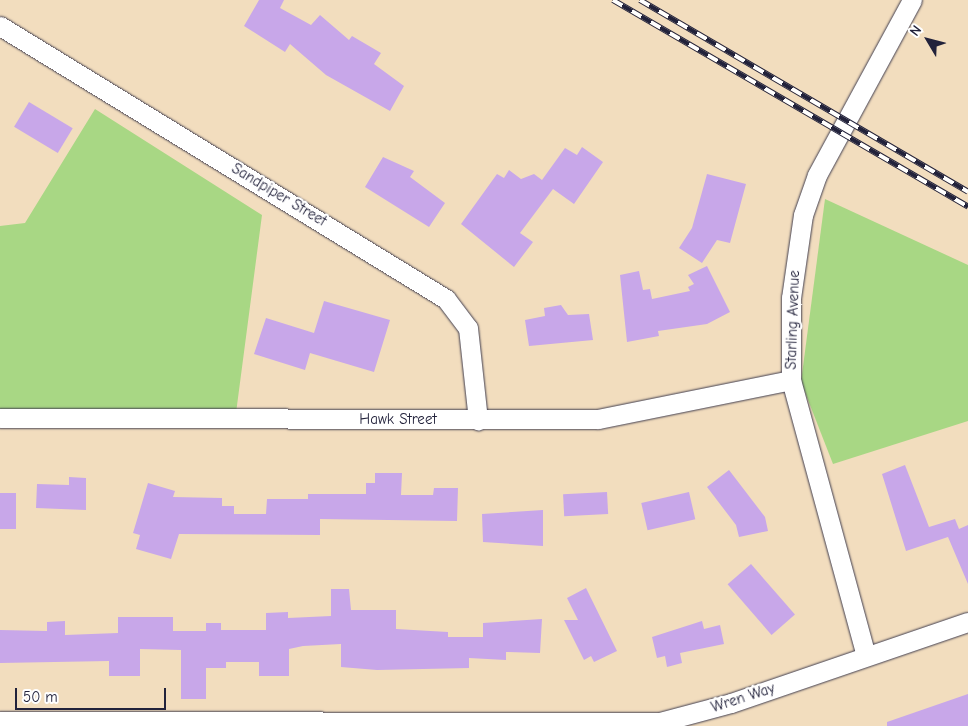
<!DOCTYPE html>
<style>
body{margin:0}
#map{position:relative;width:968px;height:726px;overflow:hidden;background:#f2ddbe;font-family:"Comic Neue",sans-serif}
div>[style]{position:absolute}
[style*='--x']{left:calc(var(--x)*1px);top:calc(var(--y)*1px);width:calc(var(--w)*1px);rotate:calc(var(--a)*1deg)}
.green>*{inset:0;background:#a8d784}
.building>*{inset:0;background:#c8a7e9;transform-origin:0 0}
.roads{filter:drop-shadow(0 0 1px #413e4f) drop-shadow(0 0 1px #413e4f)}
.minor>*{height:19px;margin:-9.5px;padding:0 9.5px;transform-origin:9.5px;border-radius:9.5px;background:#fff}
.rail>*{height:5.5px;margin-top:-2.75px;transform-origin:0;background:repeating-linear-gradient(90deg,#fff 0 11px,#22223b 0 22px);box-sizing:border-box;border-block:1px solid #22223b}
span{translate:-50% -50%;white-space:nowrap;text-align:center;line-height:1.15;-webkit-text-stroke:4.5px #fff;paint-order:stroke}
.street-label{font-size:15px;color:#22223b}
.north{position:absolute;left:903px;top:15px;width:50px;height:50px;-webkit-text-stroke:4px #fff;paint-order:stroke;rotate:307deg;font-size:14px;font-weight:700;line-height:20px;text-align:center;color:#22223b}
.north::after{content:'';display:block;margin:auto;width:18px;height:22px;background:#22223b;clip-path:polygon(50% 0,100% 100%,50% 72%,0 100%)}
.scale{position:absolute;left:15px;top:688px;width:151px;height:22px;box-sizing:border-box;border:2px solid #22223b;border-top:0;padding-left:6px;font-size:15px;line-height:18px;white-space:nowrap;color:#22223b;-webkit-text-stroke:4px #fff;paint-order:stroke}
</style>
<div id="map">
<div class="green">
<i style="clip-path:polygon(95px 109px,262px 215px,236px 413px,0 412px,0 226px,25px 223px)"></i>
<i style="clip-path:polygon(825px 199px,968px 265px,968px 421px,833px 464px,801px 382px)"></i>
</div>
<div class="building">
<i style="clip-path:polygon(259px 0,284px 0,280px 8px,311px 25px,320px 15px,349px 40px,352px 36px,381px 53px,374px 64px,404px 86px,390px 111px,326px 75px,290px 44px,285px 52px,244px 26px)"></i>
<i style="left:29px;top:102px;width:51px;height:29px;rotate:31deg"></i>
<i style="clip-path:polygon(582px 147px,603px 162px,574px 204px,553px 189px,520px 233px,533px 242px,514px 267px,461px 224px,497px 174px,504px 178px,509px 170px,521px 179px,534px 174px,542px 180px,565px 148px,577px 155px)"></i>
<i style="clip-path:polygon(383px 157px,414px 171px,410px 177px,445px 203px,429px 227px,365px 187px)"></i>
<i style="clip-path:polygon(707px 174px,746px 184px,730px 243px,717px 240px,702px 263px,679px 248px,692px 228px)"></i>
<i style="clip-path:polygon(707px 266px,730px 312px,707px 324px,658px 331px,659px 336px,627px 342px,620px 275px,639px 271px,643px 290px,650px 289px,652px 299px,690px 291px,688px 287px,694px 284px,688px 275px)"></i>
<i style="clip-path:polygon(324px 301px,390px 320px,374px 372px,310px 353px,305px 370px,254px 354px,266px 318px,314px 333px)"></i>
<i style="clip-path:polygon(561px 305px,568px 315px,589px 314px,593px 340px,529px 346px,525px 320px,545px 316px,544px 308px)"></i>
<i style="clip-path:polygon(905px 465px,929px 527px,955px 519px,959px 529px,968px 525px,968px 584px,948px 537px,906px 551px,882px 474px)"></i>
<i style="clip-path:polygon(729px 470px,765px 517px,768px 531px,739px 537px,736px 525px,707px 487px)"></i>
<i style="clip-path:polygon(375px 473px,402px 473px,401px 495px,433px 495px,434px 488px,458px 488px,457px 521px,320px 519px,320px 535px,179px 534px,171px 559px,136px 549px,140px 535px,133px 533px,148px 483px,175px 491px,173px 497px,222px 498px,222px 506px,234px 506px,234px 514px,266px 514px,267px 499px,308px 499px,308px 494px,366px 494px,366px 483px,375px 483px)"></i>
<i style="clip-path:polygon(69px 477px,86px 478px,86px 510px,36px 508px,37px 484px,69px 485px)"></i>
<i style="left:607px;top:492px;width:22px;height:44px;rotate:87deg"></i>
<i style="left:689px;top:492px;width:28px;height:49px;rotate:77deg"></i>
<i style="left:0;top:493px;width:16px;height:36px"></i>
<i style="clip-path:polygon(543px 510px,543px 546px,483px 542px,482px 514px)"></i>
<i style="left:751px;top:564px;width:67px;height:31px;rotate:49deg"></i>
<i style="clip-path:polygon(586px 588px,617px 651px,594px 662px,591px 656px,584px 660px,564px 620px,578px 620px,567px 598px)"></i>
<i style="clip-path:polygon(331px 589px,349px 589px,351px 610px,396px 610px,396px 629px,448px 632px,448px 637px,483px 637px,483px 623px,542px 619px,540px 653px,506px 652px,506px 660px,469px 658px,469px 668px,377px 670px,341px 667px,341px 644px,303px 646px,289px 649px,289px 676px,259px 676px,259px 662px,226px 662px,226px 668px,206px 668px,206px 699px,181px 699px,181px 650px,140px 649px,140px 676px,109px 676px,109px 661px,0 663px,0 630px,47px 631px,47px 622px,65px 621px,65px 635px,118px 633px,118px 617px,173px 617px,173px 631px,206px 631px,206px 623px,221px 623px,221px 630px,266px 630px,266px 613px,288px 612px,288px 618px,331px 616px)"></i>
<i style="clip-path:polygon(702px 621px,704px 629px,720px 625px,724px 644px,680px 653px,682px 663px,667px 667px,665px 656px,657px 658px,652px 637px)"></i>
<i style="clip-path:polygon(968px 694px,968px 726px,887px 726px,887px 722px)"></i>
</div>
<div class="roads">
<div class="minor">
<i style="--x:0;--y:26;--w:523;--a:31.47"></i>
<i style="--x:446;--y:299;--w:36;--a:53"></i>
<i style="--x:468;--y:328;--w:93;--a:83.8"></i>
<i style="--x:0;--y:418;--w:598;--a:0.1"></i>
<i style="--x:598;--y:419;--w:197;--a:-11.4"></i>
<i style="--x:866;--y:656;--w:286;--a:-105.2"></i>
<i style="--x:791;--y:380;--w:82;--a:-90"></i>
<i style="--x:791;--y:298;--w:84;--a:-81.8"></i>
<i style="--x:803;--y:215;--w:42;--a:-70.7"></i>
<i style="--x:817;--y:175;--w:199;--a:-61.5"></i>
<i style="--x:0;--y:721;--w:660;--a:0.09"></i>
<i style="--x:660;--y:722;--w:73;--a:-15"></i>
<i style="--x:731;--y:703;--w:250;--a:-18.9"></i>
</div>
</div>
<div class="rail">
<i style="--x:613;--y:0;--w:411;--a:30.2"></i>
<i style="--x:640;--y:0;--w:380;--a:30.3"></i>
</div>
<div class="street-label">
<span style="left:279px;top:195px;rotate:31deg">Sandpiper Street</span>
<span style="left:793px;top:320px;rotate:-88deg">Starling Avenue</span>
<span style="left:398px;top:420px">Hawk Street</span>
<span style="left:743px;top:698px;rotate:-18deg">Wren Way</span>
</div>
<div class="north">N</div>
<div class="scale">50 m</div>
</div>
